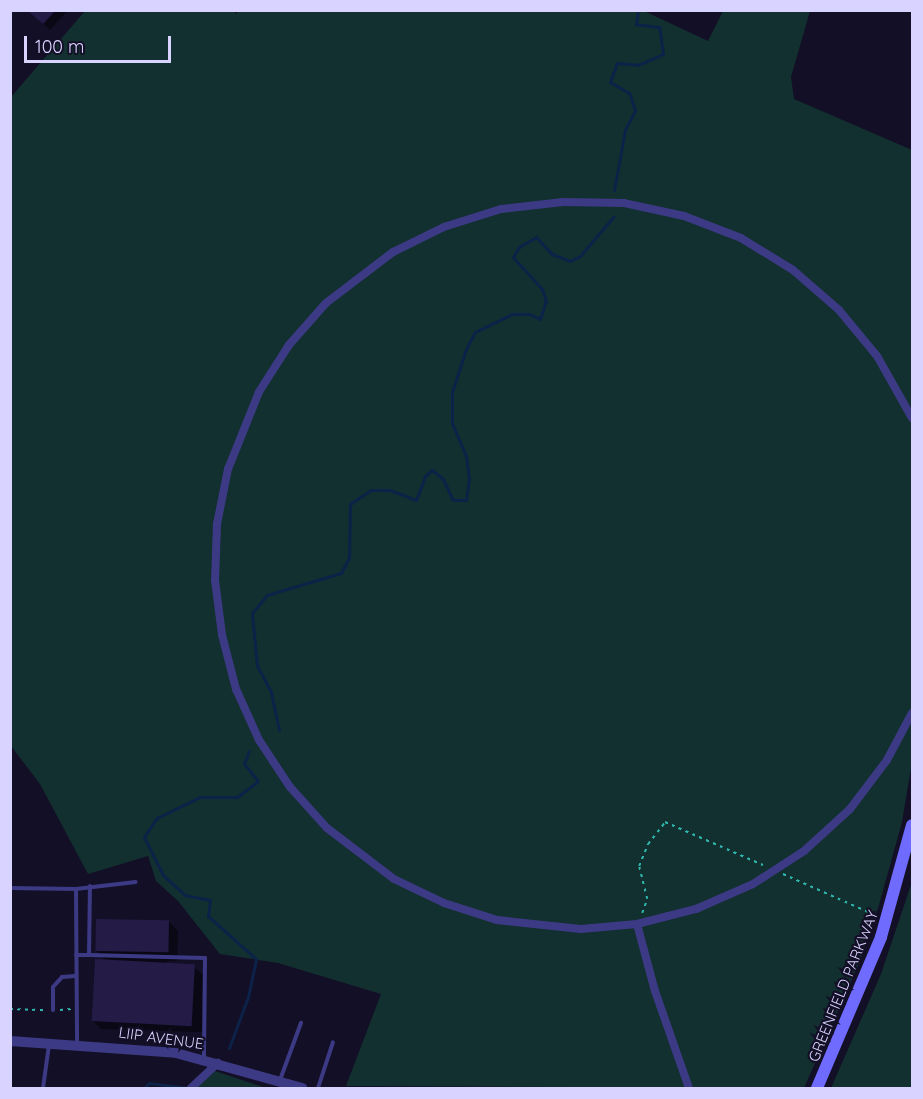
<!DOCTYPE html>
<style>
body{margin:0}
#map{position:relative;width:923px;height:1099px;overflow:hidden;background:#130f26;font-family:Quicksand,sans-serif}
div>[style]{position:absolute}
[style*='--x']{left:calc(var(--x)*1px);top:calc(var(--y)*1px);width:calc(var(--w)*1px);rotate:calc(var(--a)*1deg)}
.green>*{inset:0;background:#12302f}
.shadow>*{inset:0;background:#0007}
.stream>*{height:3px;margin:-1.5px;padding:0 1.5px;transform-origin:1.5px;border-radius:1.5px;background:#0c2248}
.building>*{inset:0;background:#241b47;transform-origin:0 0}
.path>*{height:1.5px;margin-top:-0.75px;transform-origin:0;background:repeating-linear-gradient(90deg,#2fb8b0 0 3px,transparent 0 7.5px)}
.service>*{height:4px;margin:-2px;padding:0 2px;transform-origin:2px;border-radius:2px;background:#3d3a85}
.minor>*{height:8px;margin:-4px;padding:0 4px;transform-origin:4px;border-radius:4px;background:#3d3a85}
.tertiary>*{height:10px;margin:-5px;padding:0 5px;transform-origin:5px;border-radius:5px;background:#3d3a85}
.secondary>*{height:12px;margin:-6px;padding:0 6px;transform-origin:6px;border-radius:6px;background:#6f6bff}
span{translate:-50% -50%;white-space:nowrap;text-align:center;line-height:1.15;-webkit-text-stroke:4.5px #130f26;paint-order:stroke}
.street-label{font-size:15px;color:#d9d4ff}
.frame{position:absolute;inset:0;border:12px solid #d9d4ff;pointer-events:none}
.scale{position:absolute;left:24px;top:36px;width:147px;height:27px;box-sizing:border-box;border:3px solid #d9d4ff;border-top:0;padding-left:8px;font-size:18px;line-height:21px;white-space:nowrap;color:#d9d4ff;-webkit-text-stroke:4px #130f26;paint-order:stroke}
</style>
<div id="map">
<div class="green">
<i style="clip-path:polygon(234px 10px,236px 14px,239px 10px,644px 11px,708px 41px,723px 11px,810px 11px,791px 77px,794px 99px,912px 150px,912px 762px,902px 822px,879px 905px,861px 959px,804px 1088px,346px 1086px,381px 994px,278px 963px,220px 954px,178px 901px,156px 881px,148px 856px,88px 874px,40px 784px,11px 746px,11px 97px,85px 11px)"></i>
<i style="clip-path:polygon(912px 882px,912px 1088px,831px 1088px,881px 974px)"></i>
<i style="clip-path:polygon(212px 1070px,266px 1088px,196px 1088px)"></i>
</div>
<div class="shadow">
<i style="clip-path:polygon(28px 10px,68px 10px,50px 30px)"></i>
<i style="clip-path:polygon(169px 922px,178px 931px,177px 961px,166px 961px,171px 966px,194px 967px,203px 975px,202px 1032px,101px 1029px,93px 1021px,107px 961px,96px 950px)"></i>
</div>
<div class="stream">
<i style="--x:614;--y:190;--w:61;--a:-79.6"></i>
<i style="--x:625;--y:130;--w:22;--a:-63"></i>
<i style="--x:635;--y:110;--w:18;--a:-109"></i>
<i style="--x:629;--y:93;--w:22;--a:-150"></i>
<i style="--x:610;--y:82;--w:20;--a:-70"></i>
<i style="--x:617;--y:63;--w:21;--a:5"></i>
<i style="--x:638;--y:65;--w:27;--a:-24"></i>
<i style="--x:663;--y:54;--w:27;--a:-98"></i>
<i style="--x:659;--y:27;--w:23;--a:-173"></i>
<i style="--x:636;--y:24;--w:14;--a:-82"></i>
<i style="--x:279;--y:730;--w:39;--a:-102"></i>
<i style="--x:271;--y:692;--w:30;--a:-118"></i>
<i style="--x:257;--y:666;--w:53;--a:-95.4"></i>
<i style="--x:252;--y:613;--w:23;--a:-50"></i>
<i style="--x:267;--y:595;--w:77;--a:-16.6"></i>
<i style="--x:341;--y:573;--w:17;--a:-62"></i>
<i style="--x:349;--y:558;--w:54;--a:-88.9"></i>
<i style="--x:350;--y:504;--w:25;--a:-34"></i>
<i style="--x:371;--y:490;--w:19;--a:0"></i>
<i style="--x:390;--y:490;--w:28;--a:21"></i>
<i style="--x:416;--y:500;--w:26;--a:-69"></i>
<i style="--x:425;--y:476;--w:9;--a:-41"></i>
<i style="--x:432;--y:470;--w:14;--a:39"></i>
<i style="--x:443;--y:479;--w:23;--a:65"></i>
<i style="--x:453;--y:500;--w:13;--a:0"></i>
<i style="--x:466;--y:500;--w:21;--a:-82"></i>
<i style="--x:469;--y:479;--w:23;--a:-97"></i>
<i style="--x:466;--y:456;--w:36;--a:-113"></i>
<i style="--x:452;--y:423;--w:31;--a:-90"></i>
<i style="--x:452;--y:392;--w:45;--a:-72"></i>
<i style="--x:466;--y:349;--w:19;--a:-62"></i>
<i style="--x:475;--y:332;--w:41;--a:-25.9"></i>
<i style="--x:512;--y:314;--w:17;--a:0"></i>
<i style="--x:529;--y:314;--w:12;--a:24"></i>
<i style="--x:540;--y:319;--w:19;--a:-72"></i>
<i style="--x:546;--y:301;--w:13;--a:-108"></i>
<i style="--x:542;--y:289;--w:43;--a:-132.2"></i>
<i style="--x:513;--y:257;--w:12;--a:-59"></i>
<i style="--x:519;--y:247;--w:20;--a:-30"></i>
<i style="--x:536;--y:237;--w:23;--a:47"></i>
<i style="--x:552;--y:254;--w:19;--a:21"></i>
<i style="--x:570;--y:261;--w:11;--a:-27"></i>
<i style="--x:580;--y:256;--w:52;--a:-49.6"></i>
<i style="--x:229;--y:1048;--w:54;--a:-69.6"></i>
<i style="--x:248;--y:997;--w:39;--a:-78"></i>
<i style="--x:256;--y:959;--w:64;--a:-138.1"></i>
<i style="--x:208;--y:916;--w:16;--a:-83"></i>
<i style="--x:210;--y:900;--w:25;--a:-169"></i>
<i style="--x:185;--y:895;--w:30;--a:-138"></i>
<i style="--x:163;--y:875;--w:42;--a:-116.6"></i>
<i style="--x:144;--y:837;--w:23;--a:-56"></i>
<i style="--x:157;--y:818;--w:48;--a:-26"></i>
<i style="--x:200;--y:797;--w:37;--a:0"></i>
<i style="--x:237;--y:797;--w:26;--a:-37"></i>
<i style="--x:258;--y:781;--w:22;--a:-129"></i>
<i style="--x:244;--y:764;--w:14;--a:-69"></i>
<i style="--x:144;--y:1088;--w:7;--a:-45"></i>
<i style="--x:149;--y:1083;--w:40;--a:7.1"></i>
</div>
<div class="building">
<i style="clip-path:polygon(27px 10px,56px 10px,43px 24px)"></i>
<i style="left:96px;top:919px;width:73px;height:32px;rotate:1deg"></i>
<i style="left:95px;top:959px;width:100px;height:62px;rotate:3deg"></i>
</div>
<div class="path">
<i style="--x:783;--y:874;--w:101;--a:24"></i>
<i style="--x:642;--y:913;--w:15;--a:-70"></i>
<i style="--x:647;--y:899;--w:34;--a:-104"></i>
<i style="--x:639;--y:866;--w:24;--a:-68"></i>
<i style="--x:648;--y:844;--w:28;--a:-52"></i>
<i style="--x:665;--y:822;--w:107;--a:23.7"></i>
<i style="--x:10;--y:1009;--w:37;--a:2"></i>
<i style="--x:60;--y:1010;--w:11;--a:-5"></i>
</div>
<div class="service">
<i style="--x:10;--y:888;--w:66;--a:0.9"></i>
<i style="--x:76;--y:889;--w:60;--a:-6.7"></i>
<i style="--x:76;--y:889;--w:154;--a:89.6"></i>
<i style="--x:76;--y:955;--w:13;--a:0"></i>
<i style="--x:89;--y:955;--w:69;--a:-89.2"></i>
<i style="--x:89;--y:955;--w:116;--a:1.5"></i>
<i style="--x:205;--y:958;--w:101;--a:90.6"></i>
<i style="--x:53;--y:1010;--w:23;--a:-90"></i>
<i style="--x:53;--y:987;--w:13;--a:-48"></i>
<i style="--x:62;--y:977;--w:13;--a:-4"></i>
<i style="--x:280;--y:1080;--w:61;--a:-69.8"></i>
<i style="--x:43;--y:1088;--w:43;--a:-82.1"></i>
<i style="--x:318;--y:1088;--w:48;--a:-71.9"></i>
</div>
<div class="minor">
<i style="--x:912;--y:418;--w:71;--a:-119.4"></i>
<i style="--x:877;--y:356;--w:60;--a:-129.6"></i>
<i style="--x:839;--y:310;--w:61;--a:-139"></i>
<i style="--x:793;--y:270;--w:61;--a:-148.4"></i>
<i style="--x:741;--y:238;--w:61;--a:-158.9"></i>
<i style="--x:684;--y:216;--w:61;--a:-167.8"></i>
<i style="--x:624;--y:203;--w:61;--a:-179.1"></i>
<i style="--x:563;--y:202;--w:62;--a:173.6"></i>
<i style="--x:501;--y:209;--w:60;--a:162.5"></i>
<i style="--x:444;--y:227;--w:57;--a:153.9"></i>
<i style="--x:393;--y:252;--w:84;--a:142.7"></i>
<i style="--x:326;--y:303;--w:56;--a:131.4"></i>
<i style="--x:289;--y:345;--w:56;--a:122.6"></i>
<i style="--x:259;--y:392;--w:83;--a:111.9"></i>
<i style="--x:228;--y:469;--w:56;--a:101.3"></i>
<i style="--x:217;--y:524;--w:56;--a:92"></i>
<i style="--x:215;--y:580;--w:55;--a:82.7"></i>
<i style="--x:222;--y:635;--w:56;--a:75.5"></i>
<i style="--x:236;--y:689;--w:56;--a:65.7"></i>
<i style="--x:259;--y:740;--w:56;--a:56.6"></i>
<i style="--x:290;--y:787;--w:55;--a:47.9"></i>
<i style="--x:327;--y:828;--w:84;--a:37.3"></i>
<i style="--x:394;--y:879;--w:55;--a:25.6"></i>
<i style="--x:444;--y:903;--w:56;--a:17.8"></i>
<i style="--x:497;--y:920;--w:84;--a:6.1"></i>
<i style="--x:581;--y:929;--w:56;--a:-5.1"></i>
<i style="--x:637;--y:924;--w:61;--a:-14.3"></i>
<i style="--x:696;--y:909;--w:62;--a:-23.7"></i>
<i style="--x:753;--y:884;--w:61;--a:-32.9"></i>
<i style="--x:804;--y:851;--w:62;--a:-42.4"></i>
<i style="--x:850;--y:809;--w:61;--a:-52.9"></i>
<i style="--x:887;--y:760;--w:53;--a:-62"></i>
<i style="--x:637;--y:924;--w:69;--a:75"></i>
<i style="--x:655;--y:991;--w:103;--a:70.7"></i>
<i style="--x:191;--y:1088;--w:37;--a:-43"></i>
</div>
<div class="tertiary">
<i style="--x:10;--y:1041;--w:166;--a:4.1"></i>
<i style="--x:176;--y:1053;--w:131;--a:15.5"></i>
</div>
<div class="secondary">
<i style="--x:817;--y:1088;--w:164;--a:-67"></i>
<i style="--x:881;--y:937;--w:116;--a:-74.5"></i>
</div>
<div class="street-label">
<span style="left:843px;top:986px;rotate:-68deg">GREENFIELD PARKWAY</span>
<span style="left:161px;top:1038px;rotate:8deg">LIIP AVENUE</span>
</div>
<div class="frame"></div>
<div class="scale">100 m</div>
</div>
